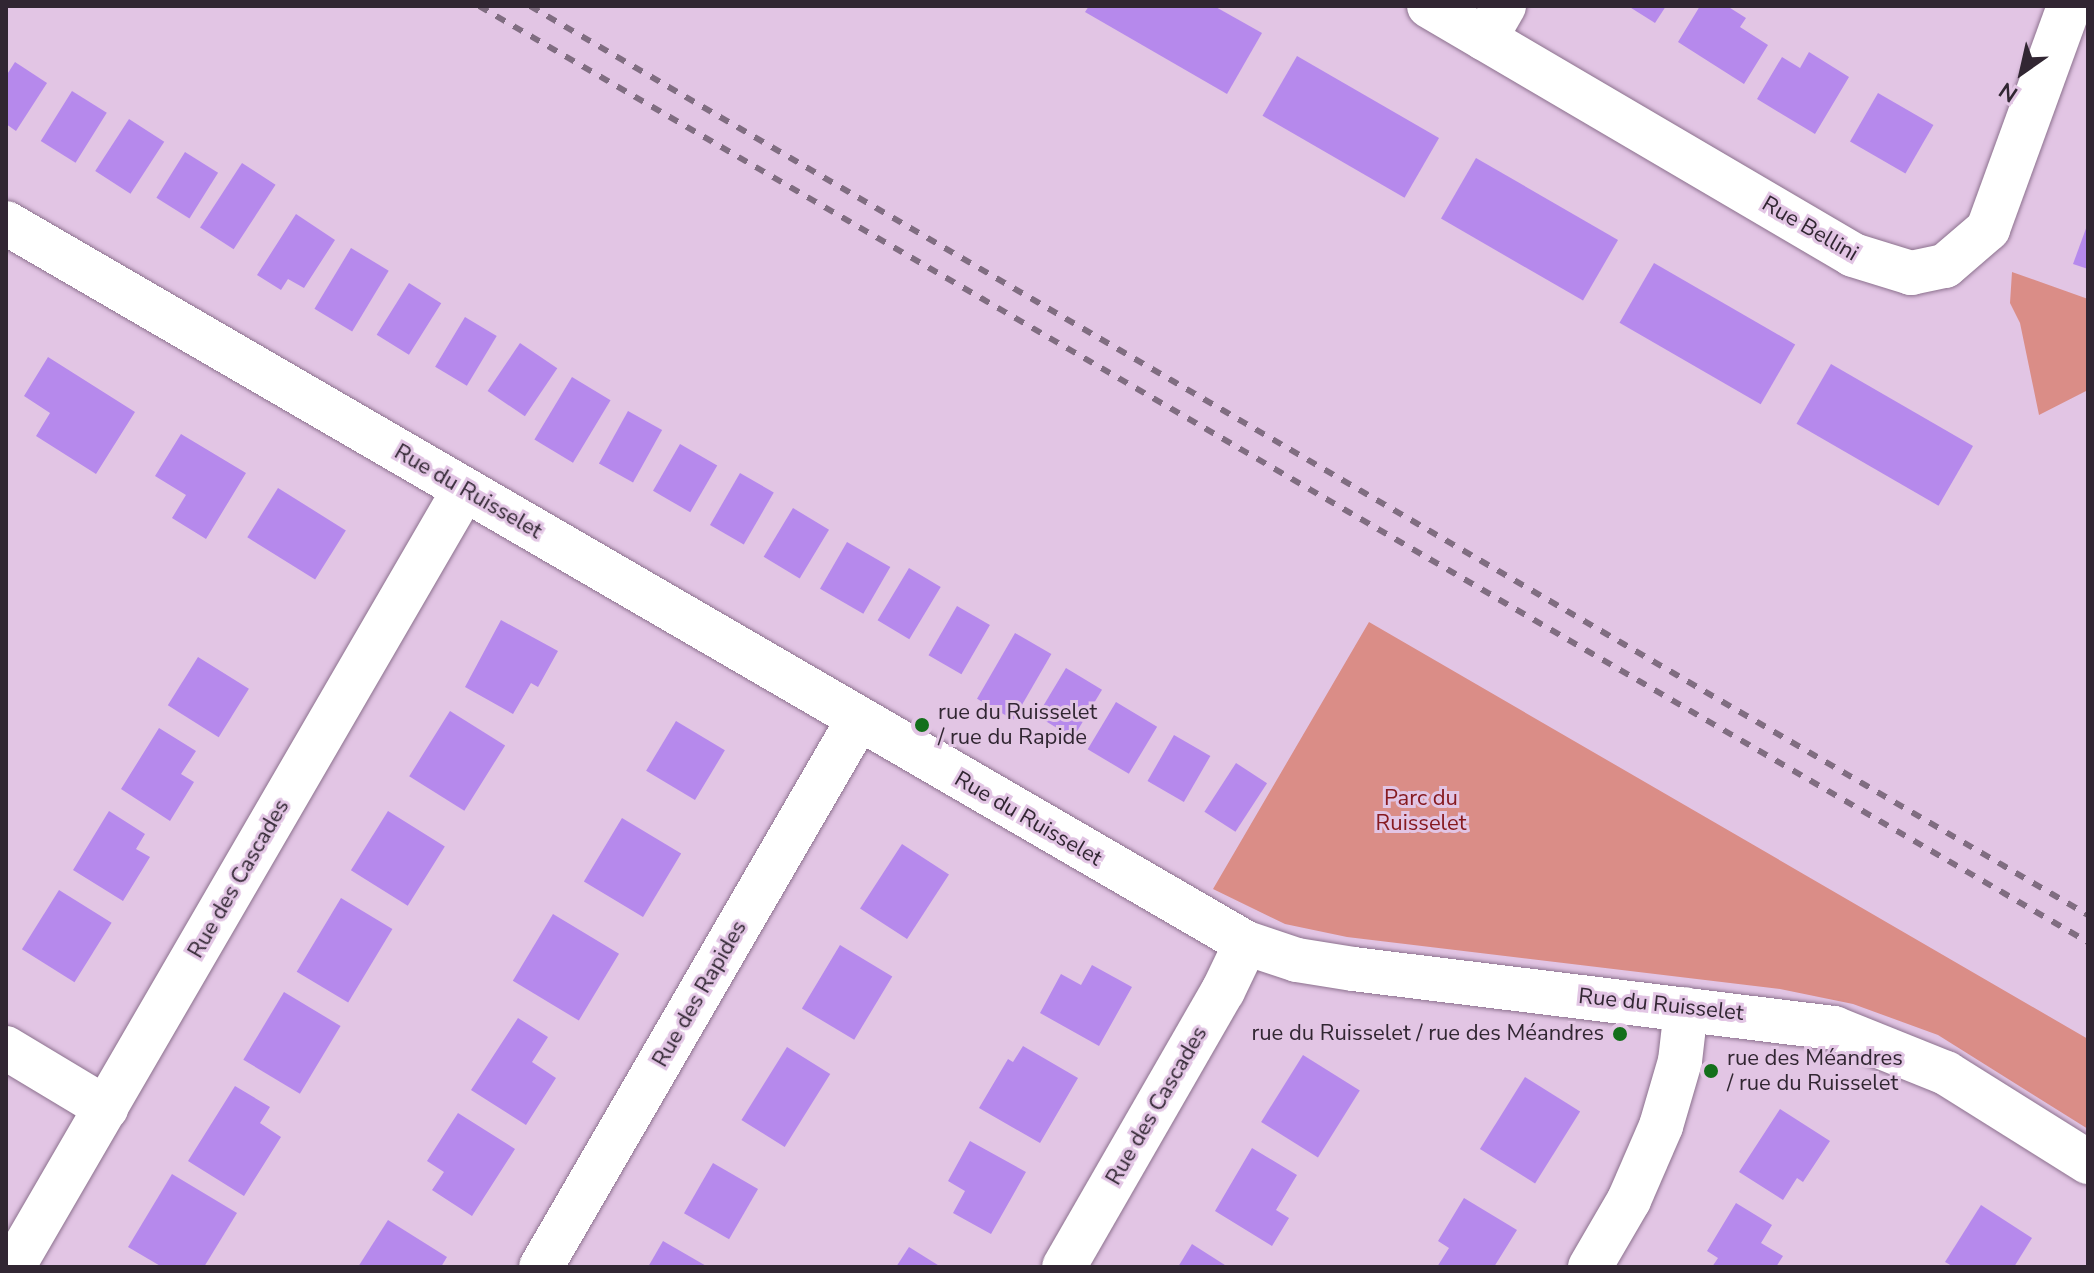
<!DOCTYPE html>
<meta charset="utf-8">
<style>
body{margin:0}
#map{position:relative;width:2094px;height:1273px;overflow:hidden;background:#e2c5e4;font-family:"Nunito Sans",sans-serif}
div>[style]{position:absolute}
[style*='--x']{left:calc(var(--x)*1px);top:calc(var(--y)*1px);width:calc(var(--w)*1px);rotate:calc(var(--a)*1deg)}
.green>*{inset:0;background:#da8d87}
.building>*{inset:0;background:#b689ec;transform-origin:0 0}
.roads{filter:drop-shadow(0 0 2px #8c718e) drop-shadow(0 0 2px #8c718e)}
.street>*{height:44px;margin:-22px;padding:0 22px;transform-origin:22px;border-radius:22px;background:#fff}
.rail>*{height:6px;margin-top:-3px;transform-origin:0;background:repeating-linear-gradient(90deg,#806d81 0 10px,transparent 0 20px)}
.dots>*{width:22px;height:22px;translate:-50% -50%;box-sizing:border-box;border:4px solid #e2c5e4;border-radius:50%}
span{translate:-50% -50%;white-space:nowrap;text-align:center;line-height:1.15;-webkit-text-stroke:6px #e2c5e4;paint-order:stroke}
.street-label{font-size:22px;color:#312632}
.poi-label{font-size:22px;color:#312632}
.left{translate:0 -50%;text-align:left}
.right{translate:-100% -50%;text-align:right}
.park-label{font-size:22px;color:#861a20}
.frame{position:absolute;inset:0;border:8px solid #312632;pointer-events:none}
.north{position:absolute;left:1982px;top:32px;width:80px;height:80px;-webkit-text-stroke:6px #e2c5e4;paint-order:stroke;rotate:214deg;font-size:22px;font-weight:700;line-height:32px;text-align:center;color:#312632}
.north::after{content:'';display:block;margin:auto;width:28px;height:36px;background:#312632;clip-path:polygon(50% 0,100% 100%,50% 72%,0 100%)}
</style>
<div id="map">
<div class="green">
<i style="clip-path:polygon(2012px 272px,2088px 299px,2088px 390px,2039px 415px,2020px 323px,2010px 303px)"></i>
<i style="clip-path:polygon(1369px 622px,2088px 1039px,2088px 1129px,1938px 1035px,1853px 1004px,1780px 989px,1347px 937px,1285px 924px,1213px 889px)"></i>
</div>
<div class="building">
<i style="clip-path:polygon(1089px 6px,1214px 6px,1262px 33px,1227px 94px,1085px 12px)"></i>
<i style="clip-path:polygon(1628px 6px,1666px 6px,1655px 23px)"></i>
<i style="clip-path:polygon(1700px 6px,1727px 6px,1746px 18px,1740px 27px,1768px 45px,1744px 84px,1678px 42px)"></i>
<i style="clip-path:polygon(1809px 52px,1849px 77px,1815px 134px,1757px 99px,1782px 57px,1800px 68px)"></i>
<i style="left:1297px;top:56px;width:164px;height:69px;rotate:30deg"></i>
<i style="clip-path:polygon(15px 62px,47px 83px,16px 131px,6px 124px,6px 76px)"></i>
<i style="left:72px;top:91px;width:41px;height:59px;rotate:32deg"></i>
<i style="left:1878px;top:93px;width:64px;height:56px;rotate:30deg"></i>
<i style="left:129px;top:119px;width:42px;height:62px;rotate:33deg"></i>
<i style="left:185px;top:152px;width:39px;height:54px;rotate:32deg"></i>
<i style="left:1476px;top:158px;width:164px;height:70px;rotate:30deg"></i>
<i style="left:242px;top:163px;width:40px;height:77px;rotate:33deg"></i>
<i style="clip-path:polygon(296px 214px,335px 240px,304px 288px,288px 279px,281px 290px,257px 275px)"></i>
<i style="clip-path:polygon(2088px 223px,2088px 269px,2073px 264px)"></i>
<i style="left:351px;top:248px;width:44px;height:71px;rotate:31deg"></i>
<i style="left:1654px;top:263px;width:163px;height:69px;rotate:30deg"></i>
<i style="left:409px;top:283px;width:38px;height:61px;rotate:32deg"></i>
<i style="left:465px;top:317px;width:37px;height:58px;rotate:31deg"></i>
<i style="left:520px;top:343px;width:45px;height:58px;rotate:34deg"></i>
<i style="clip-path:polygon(48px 357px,135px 412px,96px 474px,36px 436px,50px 413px,24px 396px)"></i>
<i style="left:1831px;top:364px;width:164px;height:69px;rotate:30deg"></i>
<i style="left:572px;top:377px;width:45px;height:73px;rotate:31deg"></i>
<i style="left:628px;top:411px;width:39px;height:60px;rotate:29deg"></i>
<i style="clip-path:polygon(181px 434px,246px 473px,206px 539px,172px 518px,186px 495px,155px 476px)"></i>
<i style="left:680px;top:444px;width:43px;height:54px;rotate:30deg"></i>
<i style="left:740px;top:473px;width:39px;height:60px;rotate:30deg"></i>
<i style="left:278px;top:488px;width:80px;height:58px;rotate:32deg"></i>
<i style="left:793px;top:508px;width:42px;height:57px;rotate:31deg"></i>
<i style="left:847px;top:542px;width:50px;height:54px;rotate:30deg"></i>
<i style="left:909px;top:568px;width:37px;height:61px;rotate:31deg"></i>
<i style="left:957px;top:606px;width:38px;height:57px;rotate:30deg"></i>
<i style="clip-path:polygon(501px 620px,558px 651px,538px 687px,531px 683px,513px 714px,465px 687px)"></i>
<i style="left:1015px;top:633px;width:42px;height:76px;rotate:30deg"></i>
<i style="left:198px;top:657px;width:60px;height:57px;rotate:32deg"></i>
<i style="left:1066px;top:668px;width:42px;height:56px;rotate:31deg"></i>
<i style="left:1116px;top:702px;width:48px;height:55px;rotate:31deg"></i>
<i style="left:450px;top:711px;width:65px;height:77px;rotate:32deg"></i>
<i style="left:676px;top:721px;width:57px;height:58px;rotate:31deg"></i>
<i style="clip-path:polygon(159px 728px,196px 751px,181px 774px,194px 782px,170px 821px,121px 789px)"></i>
<i style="left:1174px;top:735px;width:42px;height:53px;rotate:30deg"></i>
<i style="left:1236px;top:763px;width:37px;height:58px;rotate:33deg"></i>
<i style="clip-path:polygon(109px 811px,145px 834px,136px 849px,150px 857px,123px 901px,73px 870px)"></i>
<i style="left:388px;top:811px;width:67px;height:70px;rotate:32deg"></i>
<i style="left:622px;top:818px;width:69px;height:74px;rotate:31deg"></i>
<i style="left:902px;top:844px;width:56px;height:77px;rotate:33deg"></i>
<i style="left:59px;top:890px;width:62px;height:70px;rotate:32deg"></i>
<i style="left:341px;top:898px;width:60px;height:86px;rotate:31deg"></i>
<i style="left:553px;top:914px;width:77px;height:78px;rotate:31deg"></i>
<i style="left:840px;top:945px;width:61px;height:74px;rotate:31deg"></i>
<i style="clip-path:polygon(1092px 965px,1132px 987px,1099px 1046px,1040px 1013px,1061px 974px,1081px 985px)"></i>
<i style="left:284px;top:992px;width:66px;height:79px;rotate:31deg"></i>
<i style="clip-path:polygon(518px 1018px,548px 1037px,532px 1062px,556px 1078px,526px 1125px,471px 1090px)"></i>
<i style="clip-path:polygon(1023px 1046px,1078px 1078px,1040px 1143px,979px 1108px,1008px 1059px,1013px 1062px)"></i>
<i style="left:787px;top:1047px;width:51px;height:86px;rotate:32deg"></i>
<i style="left:1303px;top:1055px;width:67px;height:79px;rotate:32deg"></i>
<i style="left:1525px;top:1077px;width:65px;height:85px;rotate:32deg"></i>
<i style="clip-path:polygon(235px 1086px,270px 1107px,260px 1123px,281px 1137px,244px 1196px,188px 1161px)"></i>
<i style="clip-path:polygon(1780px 1109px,1830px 1141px,1803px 1182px,1797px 1178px,1783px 1200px,1739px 1172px)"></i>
<i style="clip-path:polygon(458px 1113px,515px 1149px,472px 1216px,432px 1190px,444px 1172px,427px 1161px)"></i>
<i style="clip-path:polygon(970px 1141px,1026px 1172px,991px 1234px,953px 1213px,965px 1191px,948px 1181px)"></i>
<i style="clip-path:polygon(1252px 1148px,1297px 1175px,1276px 1210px,1289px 1218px,1272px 1246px,1215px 1211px)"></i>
<i style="left:713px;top:1163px;width:52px;height:58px;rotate:30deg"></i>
<i style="clip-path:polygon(172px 1174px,237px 1213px,204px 1267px,162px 1267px,128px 1247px)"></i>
<i style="clip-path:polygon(1464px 1198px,1517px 1230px,1494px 1267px,1437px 1267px,1449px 1248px,1438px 1241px)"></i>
<i style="clip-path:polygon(1736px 1203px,1772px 1225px,1761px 1243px,1783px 1256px,1776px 1267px,1712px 1267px,1718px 1258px,1707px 1251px)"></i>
<i style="clip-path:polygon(1981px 1205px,2032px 1238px,2014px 1267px,1954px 1267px,1945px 1262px)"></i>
<i style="clip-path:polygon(388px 1220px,447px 1257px,441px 1267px,358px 1267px)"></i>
<i style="clip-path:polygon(663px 1241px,708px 1267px,648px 1267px)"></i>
<i style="clip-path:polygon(1192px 1244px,1228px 1267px,1178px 1267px)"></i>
<i style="clip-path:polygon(909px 1247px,941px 1267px,896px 1267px)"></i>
</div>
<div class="roads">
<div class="street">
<i style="--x:1429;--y:6;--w:492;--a:30.4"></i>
<i style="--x:1853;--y:255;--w:61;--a:17.2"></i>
<i style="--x:1911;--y:273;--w:35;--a:-12"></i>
<i style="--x:1945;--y:266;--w:57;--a:-40.7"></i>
<i style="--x:1988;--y:229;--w:237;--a:-70"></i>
<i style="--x:1485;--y:39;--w:38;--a:-60"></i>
<i style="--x:6;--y:223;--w:1434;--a:30.14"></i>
<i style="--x:1246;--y:943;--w:54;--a:18.4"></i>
<i style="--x:1297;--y:960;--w:57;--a:9.1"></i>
<i style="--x:1353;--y:969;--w:485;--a:7"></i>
<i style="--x:1834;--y:1028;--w:121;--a:21.9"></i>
<i style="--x:1946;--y:1073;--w:168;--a:32.1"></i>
<i style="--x:6;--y:1048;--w:117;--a:31"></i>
<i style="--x:13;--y:1267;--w:898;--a:-59.87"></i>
<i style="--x:541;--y:1267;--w:632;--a:-59.91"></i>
<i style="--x:1064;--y:1267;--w:319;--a:-60.1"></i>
<i style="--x:1223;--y:991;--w:53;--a:-64.4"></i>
<i style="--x:1590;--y:1267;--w:78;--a:-59.8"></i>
<i style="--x:1629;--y:1200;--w:81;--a:-66.6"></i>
<i style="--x:1661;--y:1126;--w:68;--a:-73.7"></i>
<i style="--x:1680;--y:1061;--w:52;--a:-83.4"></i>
</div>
</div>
<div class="rail">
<i style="--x:479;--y:6;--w:1861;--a:30.19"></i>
<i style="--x:530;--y:6;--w:1804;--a:30.26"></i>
</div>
<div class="dots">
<i style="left:922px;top:725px;background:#136f1b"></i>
<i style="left:1620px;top:1034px;background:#136f1b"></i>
<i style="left:1711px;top:1071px;background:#136f1b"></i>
</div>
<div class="street-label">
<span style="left:1810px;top:229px;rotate:30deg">Rue Bellini</span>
<span style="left:468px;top:492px;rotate:30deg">Rue du Ruisselet</span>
<span style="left:1028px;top:819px;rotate:30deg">Rue du Ruisselet</span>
<span style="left:239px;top:879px;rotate:-60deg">Rue des Cascades</span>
<span style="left:700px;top:994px;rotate:-60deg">Rue des Rapides</span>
<span style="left:1661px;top:1005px;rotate:6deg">Rue du Ruisselet</span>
<span style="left:1157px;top:1106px;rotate:-60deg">Rue des Cascades</span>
</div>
<div class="poi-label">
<span class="left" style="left:938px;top:725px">rue du Ruisselet<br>/ rue du Rapide</span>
<span class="right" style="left:1604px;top:1034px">rue du Ruisselet / rue des Méandres</span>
<span class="left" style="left:1727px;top:1071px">rue des Méandres<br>/ rue du Ruisselet</span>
</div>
<div class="park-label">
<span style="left:1421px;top:811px">Parc du<br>Ruisselet</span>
</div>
<div class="frame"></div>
<div class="north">N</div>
</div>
